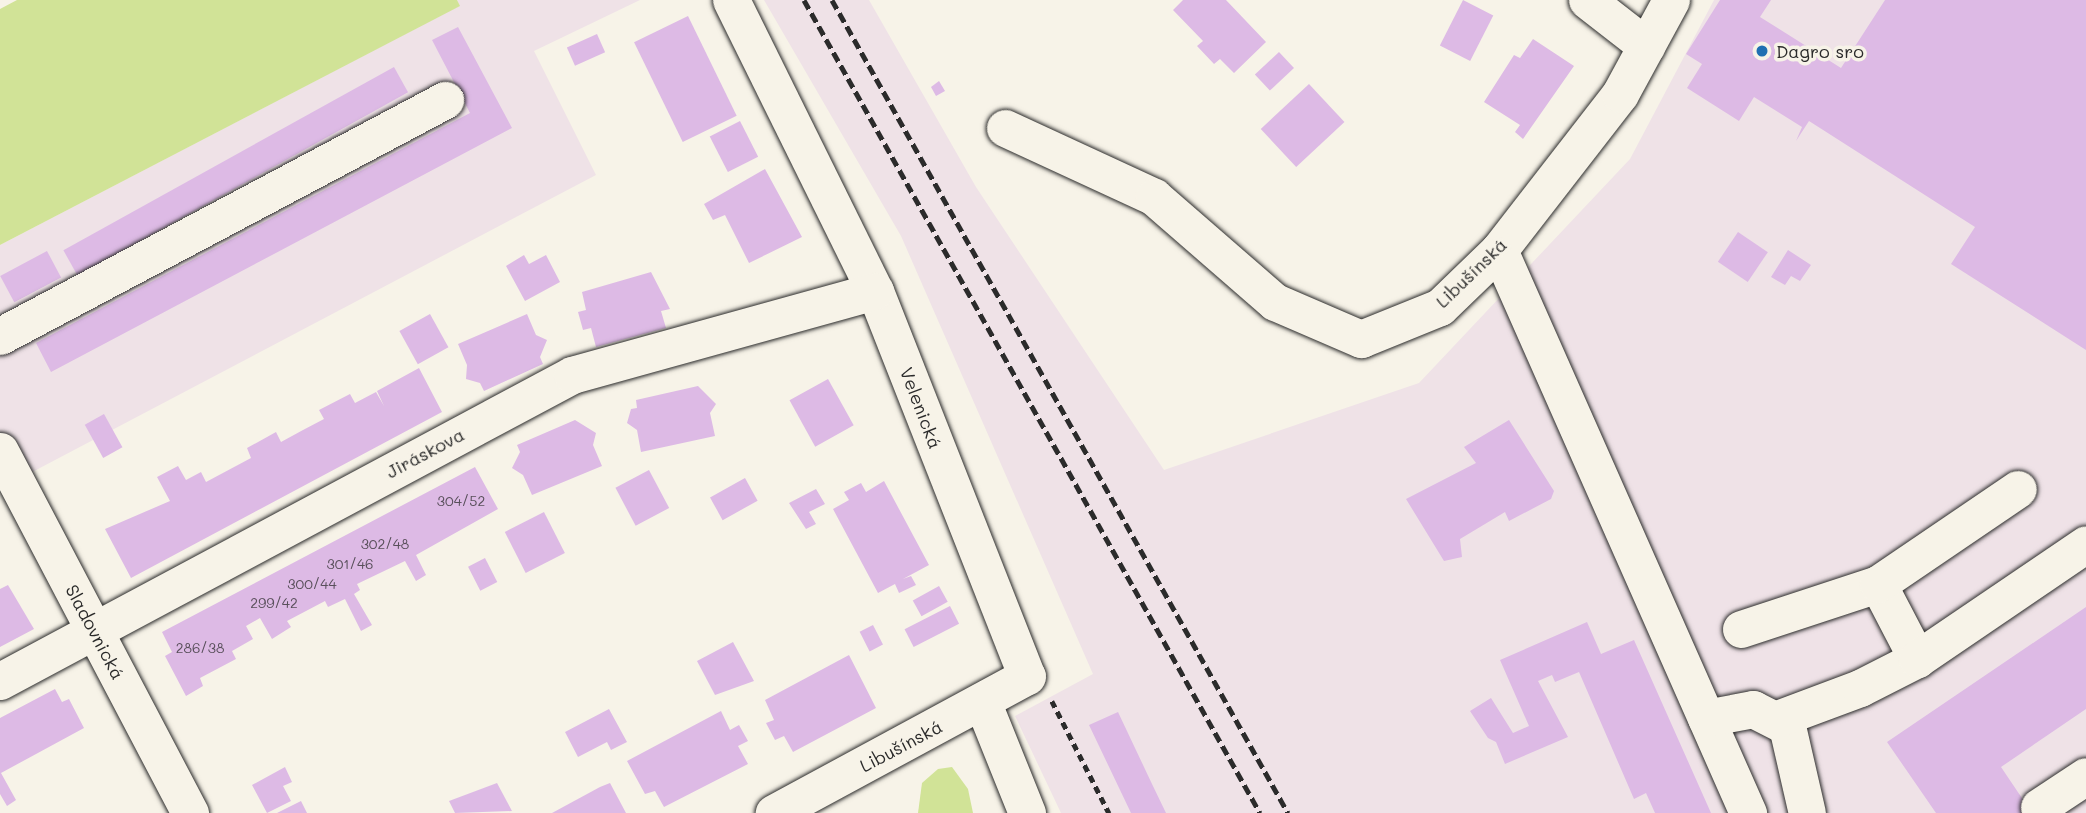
<!DOCTYPE html>
<meta charset="utf-8">
<style>
body{margin:0}
#map{position:relative;width:2086px;height:813px;overflow:hidden;background:#f7f3e8;font-family:Mali,sans-serif}
div>[style]{position:absolute}
[style*='--x']{left:calc(var(--x)*1px);top:calc(var(--y)*1px);width:calc(var(--w)*1px);rotate:calc(var(--a)*1deg)}
.built>*{inset:0;background:#efe2e7}
.green>*{inset:0;background:#d1e397}
.building>*{inset:0;background:#ddbae5;transform-origin:0 0}
.path>*{height:4.5px;margin-top:-2.25px;transform-origin:0;background:repeating-linear-gradient(90deg,#2b2b2b 0 7px,transparent 0 12px)}
.roads{filter:drop-shadow(0 0 2px #2b2b2b) drop-shadow(0 0 2px #2b2b2b)}
.minor>*{height:37px;margin:-18.5px;padding:0 18.5px;transform-origin:18.5px;border-radius:18.5px;background:#f7f3e8}
.rail>*{height:5px;margin-top:-2.5px;transform-origin:0;background:repeating-linear-gradient(90deg,#2b2b2b 0 10px,transparent 0 15px)}
.dots>*{width:19px;height:19px;translate:-50% -50%;box-sizing:border-box;border:4px solid #f7f3e8;border-radius:50%}
span{translate:-50% -50%;white-space:nowrap;text-align:center;line-height:1.15;-webkit-text-stroke:7px #f7f3e8;paint-order:stroke}
.number-label{font-size:14px;color:#584f5a}
.number-label span{-webkit-text-stroke-width:0}
.poi-label{font-size:18px;color:#2b2b2b}
.left{translate:0 -50%;text-align:left}
.street-label{font-size:18px;color:#2b2b2b}
</style>
<div id="map">
<div class="built">
<i style="clip-path:polygon(457px 0,640px 0,534px 51px,596px 175px,0 489px,0 245px,459px 6px)"></i>
<i style="clip-path:polygon(764px 0,869px 0,976px 187px,1164px 470px,1419px 383px,1630px 159px,1714px 0,2086px 0,2086px 813px,1061px 813px,1015px 716px,1093px 674px,901px 236px)"></i>
</div>
<div class="green">
<i style="clip-path:polygon(17px 0,457px 0,460px 6px,0 245px,0 9px)"></i>
<i style="clip-path:polygon(952px 767px,968px 789px,973px 813px,918px 813px,922px 783px,938px 769px)"></i>
</div>
<div class="building">
<i style="clip-path:polygon(1183px 0,1226px 0,1266px 42px,1234px 73px,1220px 59px,1214px 64px,1197px 46px,1203px 41px,1173px 10px)"></i>
<i style="left:1463px;top:0;width:34px;height:51px;rotate:27deg"></i>
<i style="clip-path:polygon(1720px 0,1771px 0,1760px 17px,1841px 68px,1885px 0,2086px 0,2086px 350px,1951px 264px,1975px 227px,1809px 121px,1796px 141px,1802px 127px,1754px 97px,1739px 121px,1687px 88px,1702px 64px,1686px 54px)"></i>
<i style="left:688px;top:16px;width:111px;height:60px;rotate:64deg"></i>
<i style="clip-path:polygon(458px 27px,512px 128px,51px 372px,36px 343px,470px 113px,432px 40px)"></i>
<i style="left:597px;top:34px;width:20px;height:33px;rotate:66deg"></i>
<i style="clip-path:polygon(1533px 39px,1574px 66px,1523px 139px,1515px 132px,1520px 125px,1484px 102px,1514px 55px,1520px 58px)"></i>
<i style="left:1279px;top:52px;width:22px;height:33px;rotate:47deg"></i>
<i style="left:394px;top:67px;width:29px;height:378px;rotate:61deg"></i>
<i style="clip-path:polygon(939px 81px,945px 91px,936px 96px,931px 87px)"></i>
<i style="left:1309px;top:84px;width:52px;height:66px;rotate:47deg"></i>
<i style="left:740px;top:121px;width:40px;height:34px;rotate:63deg"></i>
<i style="clip-path:polygon(765px 169px,802px 237px,749px 263px,725px 215px,713px 220px,704px 204px)"></i>
<i style="left:1738px;top:232px;width:36px;height:36px;rotate:34deg"></i>
<i style="clip-path:polygon(1788px 250px,1811px 265px,1800px 281px,1791px 276px,1785px 285px,1771px 277px)"></i>
<i style="left:47px;top:251px;width:30px;height:53px;rotate:62deg"></i>
<i style="clip-path:polygon(524px 255px,529px 264px,546px 255px,560px 282px,525px 301px,506px 266px)"></i>
<i style="clip-path:polygon(651px 272px,670px 309px,661px 311px,666px 328px,596px 347px,591px 328px,583px 330px,578px 312px,586px 310px,582px 292px)"></i>
<i style="left:430px;top:314px;width:38px;height:35px;rotate:61deg"></i>
<i style="clip-path:polygon(527px 314px,536px 335px,547px 340px,540px 357px,543px 364px,484px 391px,480px 383px,466px 379px,467px 365px,458px 344px)"></i>
<i style="clip-path:polygon(419px 368px,442px 412px,131px 578px,105px 529px,170px 501px,157px 477px,178px 466px,186px 480px,201px 472px,206px 482px,251px 458px,247px 448px,276px 432px,281px 442px,303px 430px,324px 419px,319px 410px,350px 394px,355px 403px,376px 392px,384px 406px,377px 391px)"></i>
<i style="left:828px;top:379px;width:53px;height:44px;rotate:61deg"></i>
<i style="clip-path:polygon(698px 386px,716px 404px,710px 413px,715px 436px,641px 452px,637px 430px,627px 423px,631px 409px,637px 408px,636px 400px)"></i>
<i style="left:104px;top:414px;width:38px;height:22px;rotate:61deg"></i>
<i style="clip-path:polygon(575px 420px,596px 433px,593px 445px,602px 466px,532px 495px,523px 475px,512px 468px,520px 452px,517px 445px)"></i>
<i style="clip-path:polygon(1509px 420px,1554px 491px,1551px 499px,1509px 521px,1505px 512px,1460px 539px,1462px 557px,1444px 561px,1406px 499px,1476px 463px,1464px 447px)"></i>
<i style="clip-path:polygon(475px 467px,498px 509px,416px 555px,426px 575px,416px 581px,405px 561px,357px 584px,360px 590px,354px 594px,372px 625px,361px 631px,345px 599px,328px 607px,325px 601px,287px 621px,291px 627px,272px 639px,260px 618px,246px 626px,253px 639px,232px 651px,236px 659px,200px 678px,203px 686px,186px 696px,165px 656px,172px 652px,162px 632px)"></i>
<i style="left:649px;top:470px;width:43px;height:38px;rotate:62deg"></i>
<i style="left:745px;top:478px;width:26px;height:40px;rotate:61deg"></i>
<i style="clip-path:polygon(884px 481px,929px 565px,903px 579px,911px 576px,916px 585px,899px 593px,895px 584px,878px 593px,833px 509px,849px 500px,844px 492px,861px 483px,866px 492px)"></i>
<i style="clip-path:polygon(816px 489px,825px 504px,809px 512px,816px 524px,806px 529px,789px 503px)"></i>
<i style="left:544px;top:512px;width:46px;height:44px;rotate:63deg"></i>
<i style="left:485px;top:558px;width:27px;height:19px;rotate:63deg"></i>
<i style="clip-path:polygon(8px 585px,34px 629px,0 647px,0 589px)"></i>
<i style="left:939px;top:586px;width:18px;height:30px;rotate:61deg"></i>
<i style="left:950px;top:606px;width:20px;height:51px;rotate:63deg"></i>
<i style="clip-path:polygon(2086px 607px,2086px 709px,2001px 767px,2032px 813px,1936px 813px,1887px 742px)"></i>
<i style="clip-path:polygon(1587px 622px,1601px 654px,1634px 640px,1711px 813px,1655px 813px,1646px 793px,1634px 799px,1579px 672px,1555px 682px,1552px 675px,1538px 681px,1568px 737px,1505px 764px,1496px 742px,1488px 738px,1470px 711px,1491px 698px,1513px 733px,1529px 726px,1500px 660px)"></i>
<i style="left:873px;top:625px;width:22px;height:15px;rotate:63deg"></i>
<i style="clip-path:polygon(733px 642px,754px 681px,715px 695px,697px 661px)"></i>
<i style="clip-path:polygon(849px 655px,876px 708px,793px 752px,784px 736px,775px 740px,766px 723px,774px 720px,765px 700px)"></i>
<i style="clip-path:polygon(55px 689px,62px 702px,69px 699px,84px 728px,1px 773px,16px 800px,7px 806px,0 794px,0 718px)"></i>
<i style="clip-path:polygon(609px 709px,627px 742px,611px 750px,607px 742px,578px 757px,565px 732px)"></i>
<i style="clip-path:polygon(721px 711px,730px 730px,739px 725px,748px 741px,738px 746px,748px 764px,664px 807px,655px 791px,645px 794px,627px 761px)"></i>
<i style="clip-path:polygon(1118px 712px,1152px 784px,1166px 813px,1131px 813px,1089px 725px)"></i>
<i style="clip-path:polygon(285px 767px,292px 782px,283px 786px,291px 801px,267px 813px,252px 785px)"></i>
<i style="clip-path:polygon(497px 783px,512px 811px,455px 813px,449px 801px)"></i>
<i style="clip-path:polygon(610px 783px,626px 813px,552px 813px,600px 787px)"></i>
<i style="clip-path:polygon(301px 801px,307px 813px,277px 813px)"></i>
</div>
<div class="path">
<i style="--x:1052;--y:701;--w:126;--a:63"></i>
</div>
<div class="roads">
<div class="minor">
<i style="--x:731;--y:0;--w:325;--a:63.7"></i>
<i style="--x:875;--y:291;--w:414;--a:68.5"></i>
<i style="--x:1027;--y:676;--w:288;--a:151.6"></i>
<i style="--x:1587;--y:0;--w:75;--a:37.9"></i>
<i style="--x:1005;--y:128;--w:164;--a:24.8"></i>
<i style="--x:1154;--y:197;--w:160;--a:41"></i>
<i style="--x:1275;--y:302;--w:94;--a:23.3"></i>
<i style="--x:1361;--y:339;--w:85;--a:-22.1"></i>
<i style="--x:1440;--y:307;--w:82;--a:-44"></i>
<i style="--x:1499;--y:250;--w:197;--a:-52.2"></i>
<i style="--x:1620;--y:94;--w:107;--a:-61.5"></i>
<i style="--x:1499;--y:250;--w:616;--a:66.14"></i>
<i style="--x:0;--y:336;--w:504;--a:-27.94"></i>
<i style="--x:0;--y:451;--w:409;--a:62.3"></i>
<i style="--x:1878;--y:584;--w:85;--a:62.5"></i>
<i style="--x:1741;--y:629;--w:144;--a:-18.2"></i>
<i style="--x:1878;--y:584;--w:169;--a:-34.2"></i>
<i style="--x:0;--y:681;--w:649;--a:-28.15"></i>
<i style="--x:572;--y:375;--w:314;--a:-15.5"></i>
<i style="--x:982;--y:701;--w:121;--a:68.1"></i>
<i style="--x:1706;--y:718;--w:48;--a:-10.8"></i>
<i style="--x:1753;--y:709;--w:38;--a:27"></i>
<i style="--x:1787;--y:726;--w:89;--a:77.1"></i>
<i style="--x:1777;--y:719;--w:89;--a:-20.5"></i>
<i style="--x:1860;--y:688;--w:64;--a:-27"></i>
<i style="--x:1917;--y:659;--w:204;--a:-34.2"></i>
<i style="--x:2039;--y:807;--w:56;--a:-33.4"></i>
</div>
</div>
<div class="rail">
<i style="--x:804;--y:0;--w:932;--a:60.71"></i>
<i style="--x:832;--y:0;--w:932;--a:60.71"></i>
</div>
<div class="dots">
<i style="left:1762px;top:51px;background:#1f6fb2"></i>
</div>
<div class="number-label">
<span style="left:461px;top:501px">304/52</span>
<span style="left:385px;top:544px">302/48</span>
<span style="left:350px;top:564px">301/46</span>
<span style="left:312px;top:584px">300/44</span>
<span style="left:274px;top:603px">299/42</span>
<span style="left:200px;top:648px">286/38</span>
</div>
<div class="poi-label">
<span class="left" style="left:1776px;top:51px">Dagro sro</span>
</div>
<div class="street-label">
<span style="left:1471px;top:273px;rotate:-44deg">Libušínská</span>
<span style="left:921px;top:408px;rotate:69deg">Velenická</span>
<span style="left:425px;top:453px;rotate:-28deg">Jiráskova</span>
<span style="left:95px;top:632px;rotate:62deg">Sladovnická</span>
<span style="left:901px;top:746px;rotate:-28deg">Libušínská</span>
</div>
</div>
